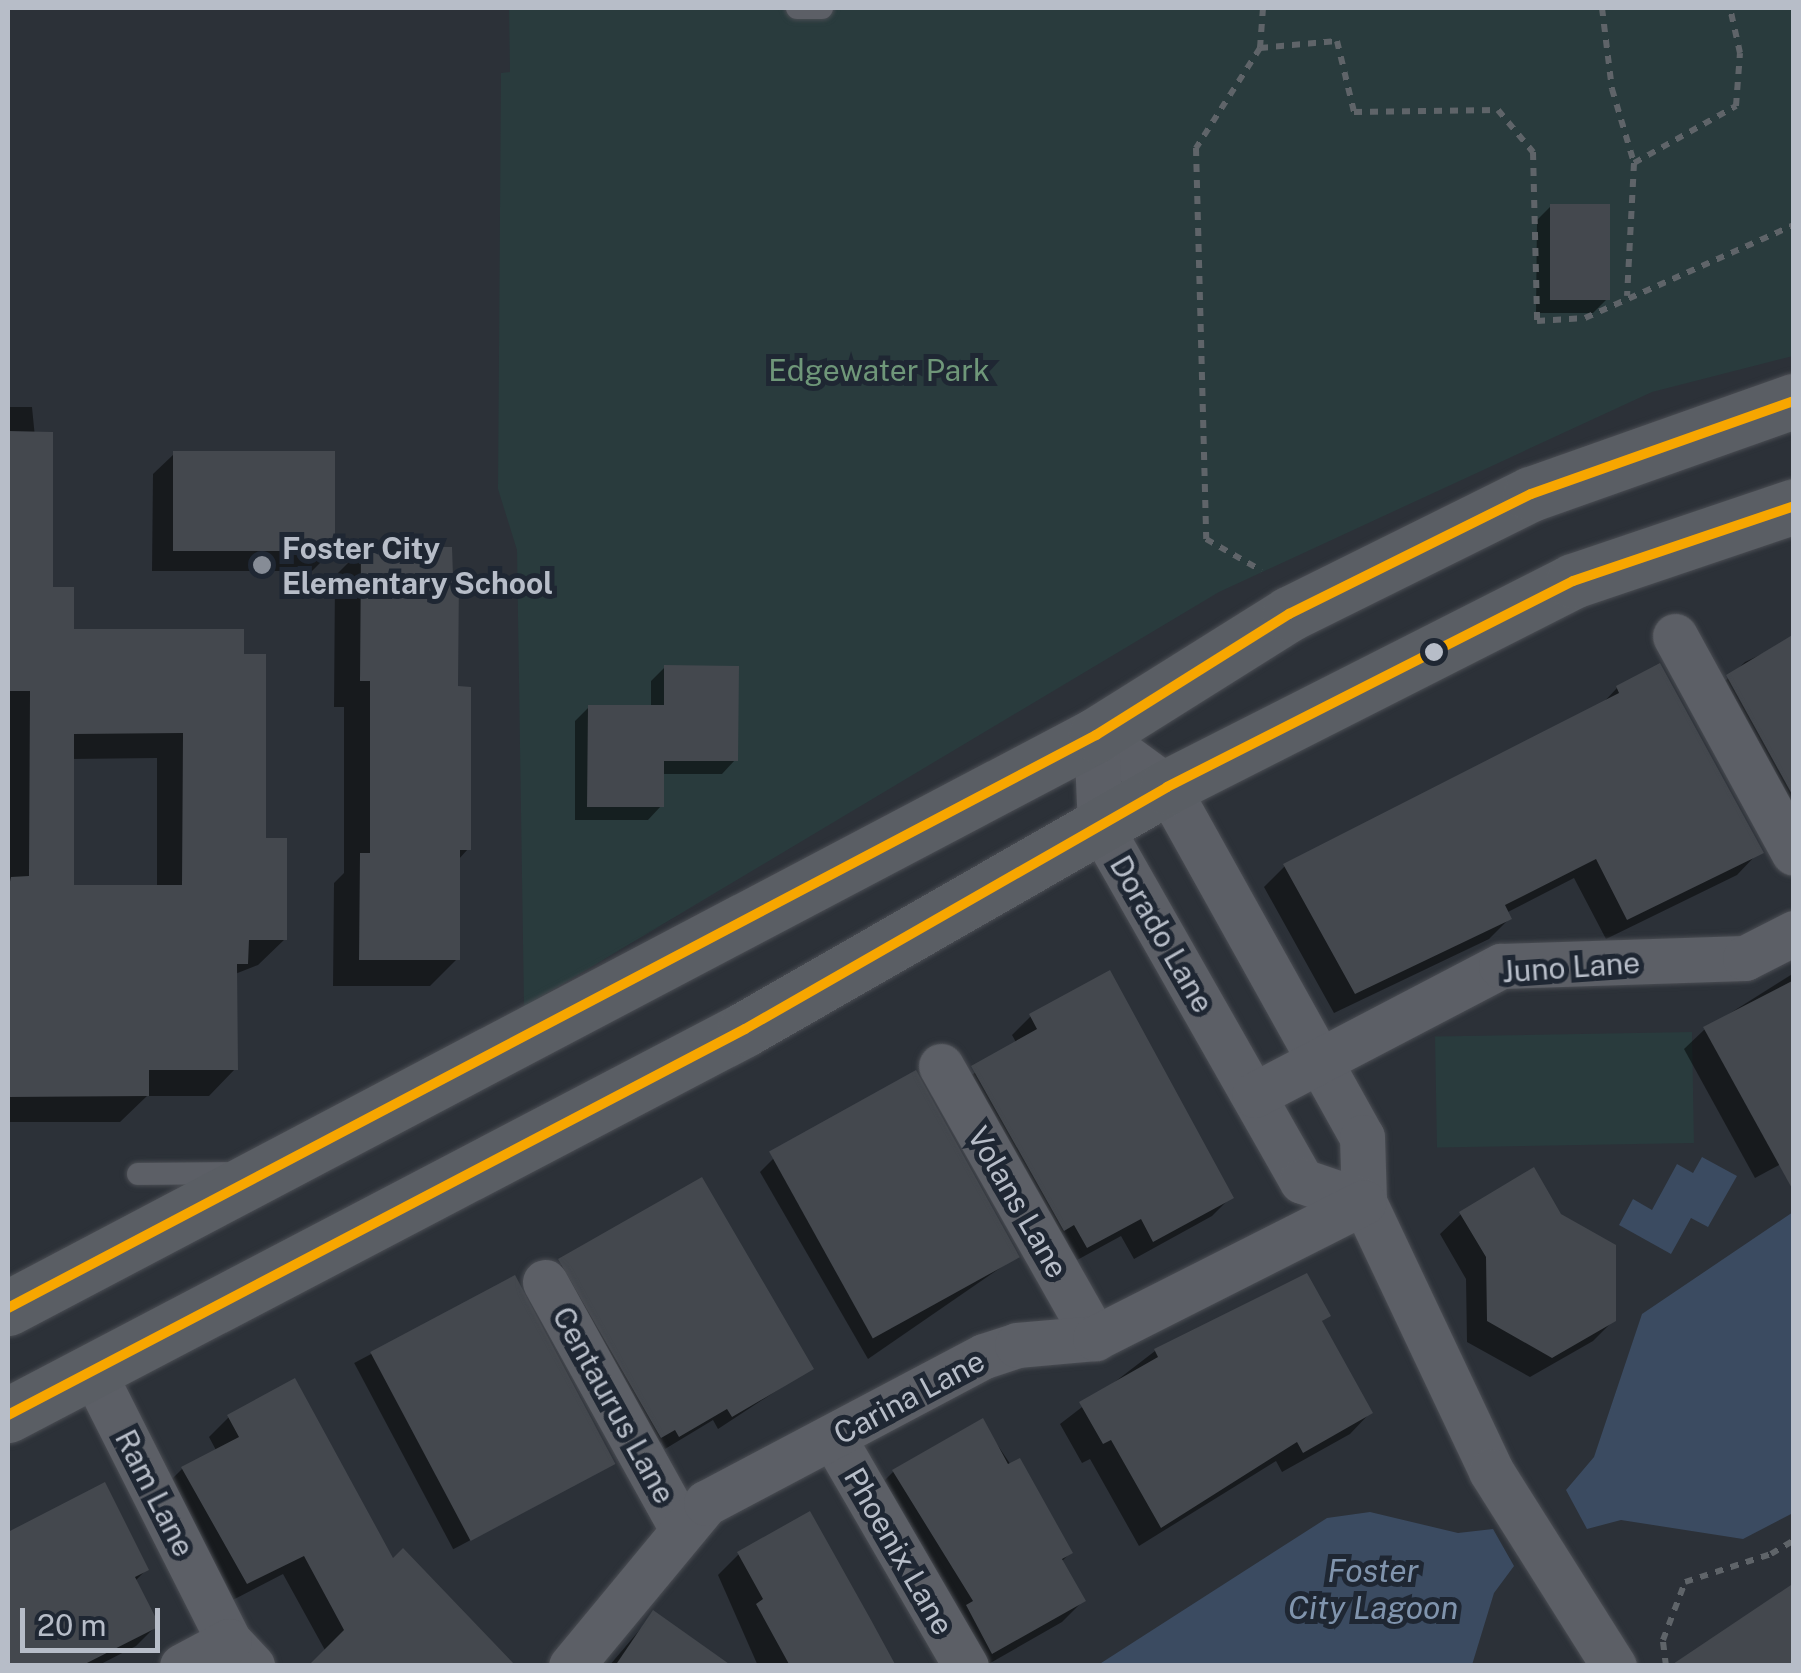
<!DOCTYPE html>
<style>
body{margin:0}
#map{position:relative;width:1801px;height:1673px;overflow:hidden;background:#2c3138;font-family:"Public Sans",sans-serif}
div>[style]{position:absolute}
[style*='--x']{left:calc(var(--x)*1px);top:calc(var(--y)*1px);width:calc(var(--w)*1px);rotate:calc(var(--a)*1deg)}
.green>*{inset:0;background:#293b3d;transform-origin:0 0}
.water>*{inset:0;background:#3b4b61}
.shadow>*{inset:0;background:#0007;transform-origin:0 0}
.building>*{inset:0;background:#44484e;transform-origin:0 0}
.path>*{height:6px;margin-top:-3px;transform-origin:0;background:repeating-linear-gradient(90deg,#5f6469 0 8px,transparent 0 16px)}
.roads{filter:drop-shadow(0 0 2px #4a4d53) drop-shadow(0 0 2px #4a4d53)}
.service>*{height:22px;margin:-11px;padding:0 11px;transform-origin:11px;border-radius:11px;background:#5c5f66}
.minor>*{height:45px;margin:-22.5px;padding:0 22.5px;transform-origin:22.5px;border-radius:22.5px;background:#5c5f66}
.secondary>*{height:55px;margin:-27.5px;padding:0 27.5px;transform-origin:27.5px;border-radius:27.5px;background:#5a5e64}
.bus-1>*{height:10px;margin:-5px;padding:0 5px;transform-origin:5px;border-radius:5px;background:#f7a600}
.dots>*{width:28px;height:28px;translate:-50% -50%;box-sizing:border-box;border:5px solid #1f2733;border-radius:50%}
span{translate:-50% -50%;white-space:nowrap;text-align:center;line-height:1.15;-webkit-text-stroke:10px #1f2733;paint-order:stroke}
.park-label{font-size:30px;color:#6f9779}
.poi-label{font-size:30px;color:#b7bdc8;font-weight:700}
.left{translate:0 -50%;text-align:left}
.street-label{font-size:30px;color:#b7bdc8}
.water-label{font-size:32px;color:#8094ad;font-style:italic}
.frame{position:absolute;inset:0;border:10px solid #b7bdc8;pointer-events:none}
.scale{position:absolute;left:20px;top:1608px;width:140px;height:45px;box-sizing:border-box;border:5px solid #b7bdc8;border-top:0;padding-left:12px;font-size:30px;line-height:35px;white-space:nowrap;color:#b7bdc8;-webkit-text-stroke:8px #1f2733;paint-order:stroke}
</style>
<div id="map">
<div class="green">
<i style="clip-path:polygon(509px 8px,1793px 8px,1793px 356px,1652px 392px,1219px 592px,524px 1007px,517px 550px,498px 489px,501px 73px,510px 72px)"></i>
<i style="left:1692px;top:1032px;width:111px;height:257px;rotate:89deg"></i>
</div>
<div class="water">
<i style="clip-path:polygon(1702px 1157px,1737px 1176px,1708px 1227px,1691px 1218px,1671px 1254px,1619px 1225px,1633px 1199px,1652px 1210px,1677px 1164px,1693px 1173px)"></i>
<i style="clip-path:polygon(1793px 1212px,1793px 1513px,1743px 1539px,1621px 1520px,1587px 1529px,1566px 1490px,1594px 1457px,1642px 1314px)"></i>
<i style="clip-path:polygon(1370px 1512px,1458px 1533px,1493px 1529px,1514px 1566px,1494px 1593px,1472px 1665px,1098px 1665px,1327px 1518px)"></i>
</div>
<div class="shadow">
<i style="clip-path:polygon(1551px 206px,1607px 299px,1593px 313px,1536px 313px,1537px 220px)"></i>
<i style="clip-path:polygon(evenodd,8px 407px,32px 407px,50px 589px,71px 631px,242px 656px,264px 841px,285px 939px,258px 965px,235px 974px,235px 1069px,209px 1096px,147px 1096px,120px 1122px,8px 1122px,8px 407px,157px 758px,157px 888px,71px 888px,71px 759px,157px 758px)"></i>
<i style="clip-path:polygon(174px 454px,332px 551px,312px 571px,152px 571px,153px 474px)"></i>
<i style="clip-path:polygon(362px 549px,468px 849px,458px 860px,457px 959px,430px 986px,333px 986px,334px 883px,344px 873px,344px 707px,334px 707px,335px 576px)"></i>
<i style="clip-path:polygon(1794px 639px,1794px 834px,1707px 698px,1745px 662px)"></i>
<i style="clip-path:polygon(665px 667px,735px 760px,722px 774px,661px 774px,661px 806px,648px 820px,575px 820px,575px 721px,589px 707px,651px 708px,651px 681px)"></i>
<i style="clip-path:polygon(1617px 688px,1757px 854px,1737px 875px,1606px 939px,1574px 878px,1506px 913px,1509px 919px,1489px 939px,1334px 1013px,1264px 887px,1285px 866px,1601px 705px)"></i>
<i style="clip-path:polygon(1794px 973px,1794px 1157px,1755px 1178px,1684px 1049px,1705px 1029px)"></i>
<i style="clip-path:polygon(1031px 1016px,1231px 1197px,1212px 1216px,1134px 1259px,1121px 1236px,1068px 1265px,954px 1087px,1017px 1044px,1012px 1035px)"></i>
<i style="clip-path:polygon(774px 1158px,1016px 1257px,868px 1359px,760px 1172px)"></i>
<i style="clip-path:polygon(702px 1180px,811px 1368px,718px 1429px,713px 1420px,665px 1449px,661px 1442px,647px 1450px,545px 1275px)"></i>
<i style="clip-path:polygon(1461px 1214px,1614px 1320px,1593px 1341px,1530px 1377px,1467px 1342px,1466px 1279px,1440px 1234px)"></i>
<i style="clip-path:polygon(1306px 1276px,1328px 1315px,1320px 1323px,1370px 1413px,1350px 1434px,1282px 1472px,1276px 1461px,1139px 1546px,1090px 1459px,1082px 1463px,1060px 1424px,1155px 1351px)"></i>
<i style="left:514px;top:1278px;width:211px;height:181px;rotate:62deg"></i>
<i style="clip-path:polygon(229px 1417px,392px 1562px,513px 1666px,326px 1652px,283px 1574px,227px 1603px,162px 1489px,182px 1469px,217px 1452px,209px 1437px)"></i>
<i style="clip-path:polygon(982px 1422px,1070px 1553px,1061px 1562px,1083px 1601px,1062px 1622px,985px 1666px,872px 1493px,893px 1472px)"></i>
<i style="clip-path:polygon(104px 1486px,146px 1570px,134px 1582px,156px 1626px,136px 1646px,97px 1666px,8px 1666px,8px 1535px)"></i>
<i style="clip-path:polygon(739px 1554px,893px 1666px,758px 1666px,718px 1575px)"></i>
<i style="clip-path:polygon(653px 1614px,727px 1666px,609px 1666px)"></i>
</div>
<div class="building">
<i style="left:1550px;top:204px;width:60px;height:96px"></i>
<i style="clip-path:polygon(evenodd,8px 431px,53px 432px,53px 587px,74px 587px,74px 629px,244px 629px,244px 654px,266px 654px,266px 838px,287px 838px,287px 940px,249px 940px,248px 964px,237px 964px,238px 1070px,149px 1070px,149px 1096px,8px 1097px,8px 891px,11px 877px,29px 876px,30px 691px,8px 691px,8px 431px,183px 733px,182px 885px,74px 885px,74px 734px,183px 733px)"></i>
<i style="left:173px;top:451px;width:162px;height:100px"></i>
<i style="clip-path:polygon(361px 547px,452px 547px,453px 576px,459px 577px,458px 686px,471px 687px,471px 850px,460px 850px,460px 960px,359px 960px,360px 853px,370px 853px,370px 681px,360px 681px)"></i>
<i style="clip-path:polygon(1794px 634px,1794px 798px,1726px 675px)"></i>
<i style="clip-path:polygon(1660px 663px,1764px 853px,1627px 920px,1596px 859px,1505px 905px,1512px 919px,1355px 994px,1283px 864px,1619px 693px,1616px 686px)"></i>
<i style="clip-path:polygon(664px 665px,739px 666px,738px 761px,664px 761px,664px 807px,587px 807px,588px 705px,664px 705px)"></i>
<i style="clip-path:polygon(1110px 970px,1234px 1198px,1153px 1242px,1141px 1219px,1087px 1248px,1074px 1225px,1064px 1231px,971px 1066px,1037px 1029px,1029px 1014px)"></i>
<i style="clip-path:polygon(1794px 980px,1794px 1192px,1703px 1027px)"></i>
<i style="left:916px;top:1070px;width:214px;height:168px;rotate:61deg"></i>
<i style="clip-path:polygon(1534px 1167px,1561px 1214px,1616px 1245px,1616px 1321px,1552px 1358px,1487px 1321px,1486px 1257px,1459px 1212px)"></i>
<i style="clip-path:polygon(702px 1177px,814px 1369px,732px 1417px,727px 1409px,679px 1437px,675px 1430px,661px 1438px,558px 1259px)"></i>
<i style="clip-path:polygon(1307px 1273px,1331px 1316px,1322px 1321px,1373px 1413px,1303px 1453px,1297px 1442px,1161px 1528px,1111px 1440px,1103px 1444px,1079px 1402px,1158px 1357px,1154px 1349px)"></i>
<i style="left:515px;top:1275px;width:214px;height:164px;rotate:62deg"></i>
<i style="clip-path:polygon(295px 1378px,393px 1558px,403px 1548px,516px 1666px,308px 1666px,344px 1630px,304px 1556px,247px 1584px,181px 1467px,239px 1437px,227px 1415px)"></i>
<i style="clip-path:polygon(983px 1418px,1008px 1464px,1020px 1458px,1073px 1553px,1062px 1559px,1086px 1601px,992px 1654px,966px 1605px,973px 1601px,892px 1470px)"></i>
<i style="clip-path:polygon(105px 1482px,149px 1570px,135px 1577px,160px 1626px,81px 1666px,8px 1666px,8px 1532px)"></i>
<i style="clip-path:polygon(810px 1511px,871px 1620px,896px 1666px,790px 1666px,756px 1604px,763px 1599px,737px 1552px)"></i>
<i style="clip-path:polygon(1794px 1583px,1794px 1666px,1670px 1666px)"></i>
<i style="clip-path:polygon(653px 1610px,732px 1666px,615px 1666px)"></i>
</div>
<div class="path">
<i style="--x:1263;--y:8;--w:40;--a:94.3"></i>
<i style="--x:1260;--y:48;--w:77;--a:-5.2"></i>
<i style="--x:1337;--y:41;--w:73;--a:76.5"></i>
<i style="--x:1354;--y:112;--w:144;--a:-0.8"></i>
<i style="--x:1498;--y:110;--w:55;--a:50.2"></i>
<i style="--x:1533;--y:152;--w:169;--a:88.6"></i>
<i style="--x:1537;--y:321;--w:48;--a:-3.6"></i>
<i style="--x:1585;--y:318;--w:229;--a:-24"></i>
<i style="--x:1602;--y:8;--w:82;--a:83"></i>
<i style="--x:1612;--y:89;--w:77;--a:73.4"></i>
<i style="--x:1634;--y:163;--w:133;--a:93"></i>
<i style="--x:1260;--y:48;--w:119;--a:122.6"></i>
<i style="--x:1196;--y:148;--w:391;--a:88.5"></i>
<i style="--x:1206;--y:539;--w:64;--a:29.7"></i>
<i style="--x:1634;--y:163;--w:117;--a:-29.2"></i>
<i style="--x:1736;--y:106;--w:53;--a:-85.7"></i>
<i style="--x:1740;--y:53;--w:46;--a:-102.5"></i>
<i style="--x:1666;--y:1666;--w:26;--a:-97"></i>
<i style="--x:1663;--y:1640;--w:62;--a:-69.2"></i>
<i style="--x:1685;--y:1582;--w:90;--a:-18"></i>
<i style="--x:1771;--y:1554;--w:27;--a:-31"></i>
</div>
<div class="roads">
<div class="service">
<i style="--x:797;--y:8;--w:25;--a:0"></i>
<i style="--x:138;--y:1174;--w:96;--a:-0.6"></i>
</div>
<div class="minor">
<i style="--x:1675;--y:636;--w:247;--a:61.3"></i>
<i style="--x:1096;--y:735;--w:88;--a:36.2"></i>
<i style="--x:1167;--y:787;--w:401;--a:60.9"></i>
<i style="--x:1362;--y:1137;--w:65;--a:88.2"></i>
<i style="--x:1364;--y:1202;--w:297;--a:64.7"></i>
<i style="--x:1491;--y:1471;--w:231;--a:57.8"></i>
<i style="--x:1096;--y:735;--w:91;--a:87.5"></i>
<i style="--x:1100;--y:826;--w:408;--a:60.4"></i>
<i style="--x:1302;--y:1181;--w:65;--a:18.7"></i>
<i style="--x:941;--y:1066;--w:313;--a:60.5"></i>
<i style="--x:1254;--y:1095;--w:279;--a:-27.6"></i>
<i style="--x:1501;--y:966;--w:244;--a:-1.9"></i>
<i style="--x:1745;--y:958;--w:55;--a:-27"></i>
<i style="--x:545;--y:1282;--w:282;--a:61"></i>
<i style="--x:92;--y:1370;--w:304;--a:63.2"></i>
<i style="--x:229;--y:1641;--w:34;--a:47"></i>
<i style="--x:833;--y:1437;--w:265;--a:59.9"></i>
<i style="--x:182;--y:1666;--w:53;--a:-28"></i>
<i style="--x:571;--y:1666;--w:212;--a:-50.4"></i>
<i style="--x:706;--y:1503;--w:314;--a:-27.9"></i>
<i style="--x:984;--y:1356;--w:35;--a:-18"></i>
<i style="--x:1017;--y:1345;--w:78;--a:-5.1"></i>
<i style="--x:1095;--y:1338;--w:301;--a:-26.8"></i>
</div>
<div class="secondary">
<i style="--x:8;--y:1308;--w:1230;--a:-27.77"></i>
<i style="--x:1096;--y:735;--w:228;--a:-32.1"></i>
<i style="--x:1289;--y:614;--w:270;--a:-26.4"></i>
<i style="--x:1531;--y:494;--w:279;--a:-19.5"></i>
<i style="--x:8;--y:1415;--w:832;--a:-27.64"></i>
<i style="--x:745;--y:1029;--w:486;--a:-29.8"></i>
<i style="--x:1167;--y:787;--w:455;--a:-26.9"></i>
<i style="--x:1573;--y:581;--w:233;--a:-18.7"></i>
</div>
</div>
<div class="bus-1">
<i style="--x:8;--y:1308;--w:1230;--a:-27.77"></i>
<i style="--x:1096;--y:735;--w:228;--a:-32.1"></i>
<i style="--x:1289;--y:614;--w:270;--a:-26.4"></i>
<i style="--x:1531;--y:494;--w:279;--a:-19.5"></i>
<i style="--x:8;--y:1415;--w:832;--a:-27.64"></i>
<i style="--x:745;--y:1029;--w:486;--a:-29.8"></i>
<i style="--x:1167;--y:787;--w:455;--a:-26.9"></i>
<i style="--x:1573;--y:581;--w:233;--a:-18.7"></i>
</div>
<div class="dots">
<i style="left:262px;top:565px;background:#868c96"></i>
<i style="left:1434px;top:652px;background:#b7bdc8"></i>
</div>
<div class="park-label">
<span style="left:879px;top:370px">Edgewater Park</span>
</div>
<div class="poi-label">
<span class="left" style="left:282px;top:565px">Foster City<br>Elementary School</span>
</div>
<div class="street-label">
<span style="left:1162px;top:934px;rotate:60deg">Dorado Lane</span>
<span style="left:1571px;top:967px;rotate:-4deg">Juno Lane</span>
<span style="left:1018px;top:1202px;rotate:60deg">Volans Lane</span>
<span style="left:909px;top:1397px;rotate:-28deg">Carina Lane</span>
<span style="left:614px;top:1405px;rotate:61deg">Centaurus Lane</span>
<span style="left:155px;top:1493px;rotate:63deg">Ram Lane</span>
<span style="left:899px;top:1551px;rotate:60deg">Phoenix Lane</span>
</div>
<div class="water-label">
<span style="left:1373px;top:1590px">Foster<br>City Lagoon</span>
</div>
<div class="frame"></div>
<div class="scale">20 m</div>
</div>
